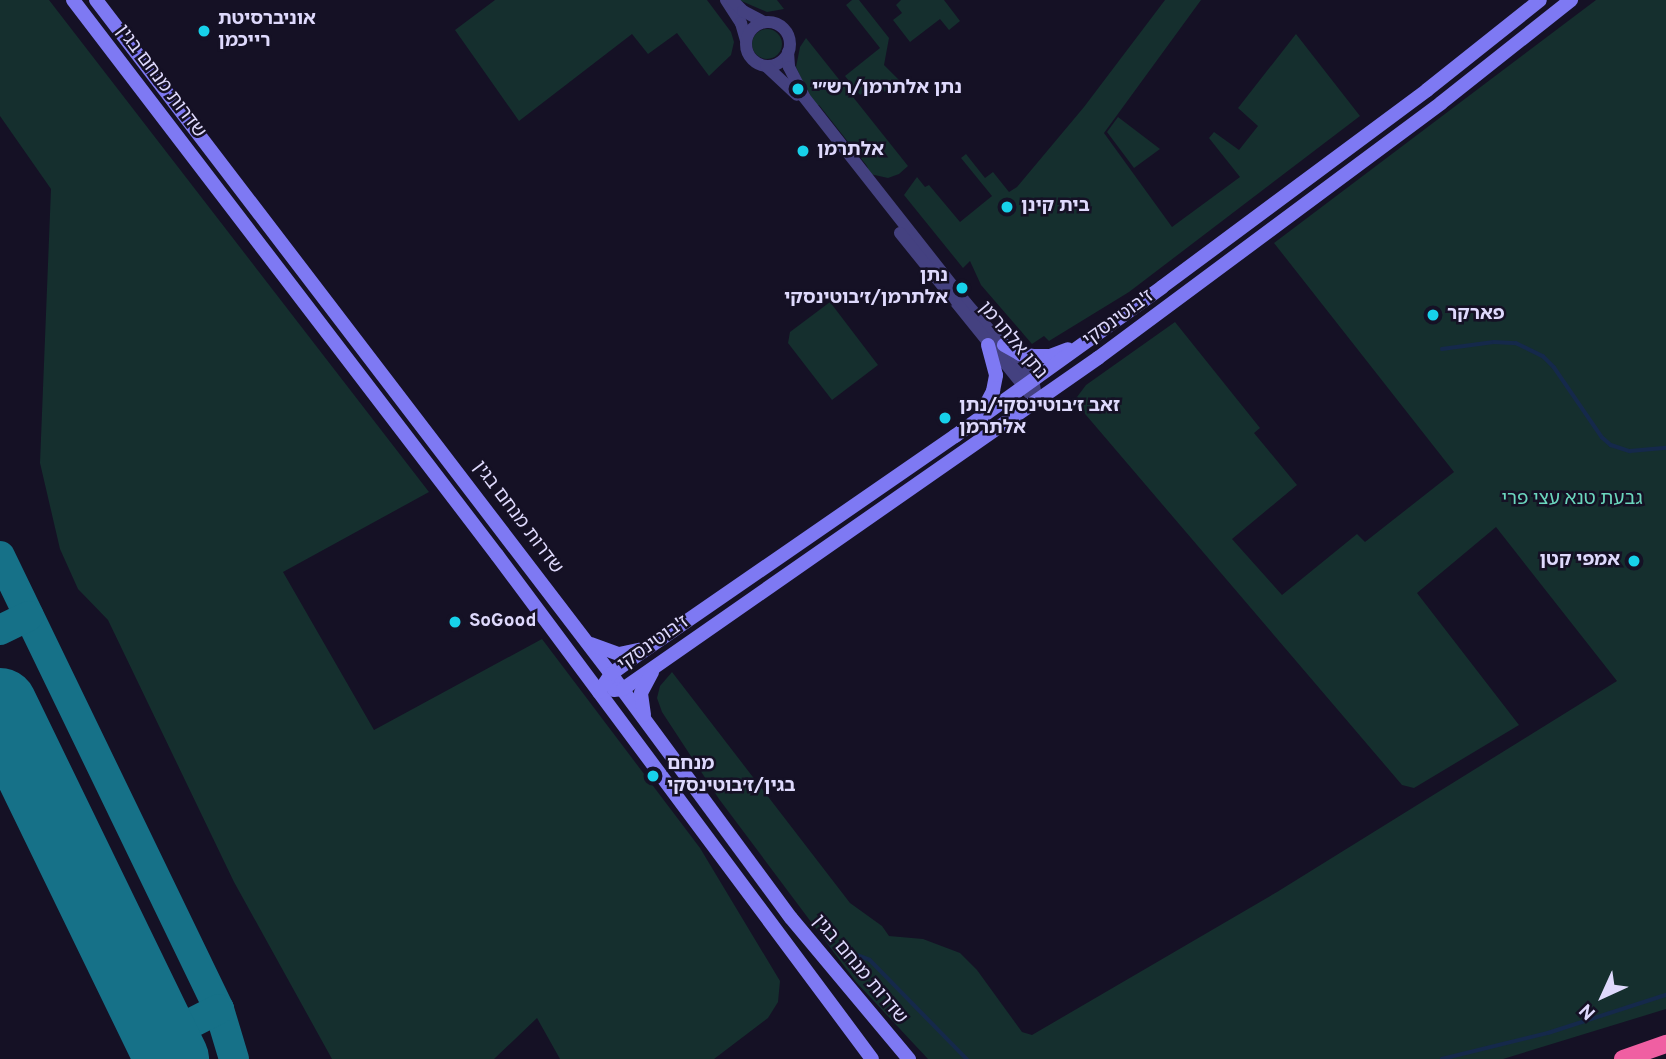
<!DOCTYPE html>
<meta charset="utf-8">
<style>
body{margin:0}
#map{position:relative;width:1666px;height:1059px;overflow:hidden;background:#151125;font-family:Overpass,"Noto Sans Hebrew",sans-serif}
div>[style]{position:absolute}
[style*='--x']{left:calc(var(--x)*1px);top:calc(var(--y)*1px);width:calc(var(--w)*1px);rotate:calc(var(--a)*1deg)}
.green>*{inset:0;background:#152f2e}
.round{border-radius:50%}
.stream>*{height:3.5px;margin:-1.75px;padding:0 1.75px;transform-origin:1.75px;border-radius:1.75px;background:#15294b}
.taxiway>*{height:30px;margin:-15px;padding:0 15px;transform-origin:15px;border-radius:15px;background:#167188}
.runway>*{height:74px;margin:-37px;padding:0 37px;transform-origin:37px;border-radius:37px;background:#167188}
.tertiary>*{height:12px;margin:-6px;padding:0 6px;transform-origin:6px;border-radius:6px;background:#444180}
.tertiary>.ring{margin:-6px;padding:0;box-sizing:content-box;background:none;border:12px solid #444180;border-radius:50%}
.secondary>*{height:14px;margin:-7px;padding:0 7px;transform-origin:7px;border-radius:7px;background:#7e79f3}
.motorway>*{height:18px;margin:-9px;padding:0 9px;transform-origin:9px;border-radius:9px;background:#f05fa2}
.dots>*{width:19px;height:19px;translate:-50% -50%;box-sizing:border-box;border:4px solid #151125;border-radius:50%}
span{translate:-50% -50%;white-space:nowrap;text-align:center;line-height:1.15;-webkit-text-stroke:5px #151125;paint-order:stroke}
.poi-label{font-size:19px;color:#ded9fc;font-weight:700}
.left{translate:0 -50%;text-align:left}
.right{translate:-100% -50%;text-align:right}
.street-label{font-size:19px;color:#ded9fc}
.park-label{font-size:19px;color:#6bd6bd}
.north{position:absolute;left:1568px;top:961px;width:70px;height:70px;-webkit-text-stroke:5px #151125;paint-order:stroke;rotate:225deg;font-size:19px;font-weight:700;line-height:28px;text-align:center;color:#ded9fc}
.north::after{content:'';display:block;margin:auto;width:24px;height:32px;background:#ded9fc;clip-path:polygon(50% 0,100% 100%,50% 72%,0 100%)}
</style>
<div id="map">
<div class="green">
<i style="clip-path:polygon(0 0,49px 0,429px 492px,283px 572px,374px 730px,542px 639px,700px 848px,780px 981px,778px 1002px,768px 1018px,714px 1059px,560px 1059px,537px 1018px,494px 1059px,332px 1059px,234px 882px,108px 620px,78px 589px,60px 549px,40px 463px,51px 189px,0 116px)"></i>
<i style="clip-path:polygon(495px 0,707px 0,731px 32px,734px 42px,731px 55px,709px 76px,677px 33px,648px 54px,632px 34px,519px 121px,455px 30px)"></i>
<i style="clip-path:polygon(739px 0,777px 0,784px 9px,767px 12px)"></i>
<i style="clip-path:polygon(852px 0,859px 0,889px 38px,884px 65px,899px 80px,895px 88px,893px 87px,885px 92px,876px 82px,860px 95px,845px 76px,880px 48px,846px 5px)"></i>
<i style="clip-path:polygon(901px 0,944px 0,960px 21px,949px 30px,940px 19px,910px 42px,893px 20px,902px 13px,896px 5px)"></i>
<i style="clip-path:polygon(1165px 0,1201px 0,1104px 133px,1172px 227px,1240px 177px,1209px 138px,1214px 132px,1239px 150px,1258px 126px,1238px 108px,1296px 34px,1360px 116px,1129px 292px,1049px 341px,1044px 336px,1032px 344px,981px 285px,970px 261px,963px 268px,904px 195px,917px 177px,925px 187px,929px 185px,960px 222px,992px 196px,961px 158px,966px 154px,985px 178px,993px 172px,1009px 192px,1017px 187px,1084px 107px)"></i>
<i style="clip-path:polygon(1596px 0,1666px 0,1666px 1009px,1503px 1059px,928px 1059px,856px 982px,719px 799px,662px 712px,657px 698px,660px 686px,672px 672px,850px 903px,882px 926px,889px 936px,923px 939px,960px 953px,977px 970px,1022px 1032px,1032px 1035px,1277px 892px,1617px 681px,1496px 527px,1417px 593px,1519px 725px,1414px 788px,1402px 785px,1074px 401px,1086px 385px,1175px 322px,1260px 428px,1254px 433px,1297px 485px,1232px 539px,1282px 595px,1357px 534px,1365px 542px,1454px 472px,1274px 243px)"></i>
<i class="round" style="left:752px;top:29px;width:30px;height:30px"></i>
<i style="clip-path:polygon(806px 38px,908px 166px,899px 174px,888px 178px,870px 174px,867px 166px,819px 105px,817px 106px,810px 98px,796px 67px,800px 47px)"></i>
<i style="clip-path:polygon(1118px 117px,1160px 149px,1134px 168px,1107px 132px)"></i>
<i style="clip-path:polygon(830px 302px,878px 365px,832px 400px,788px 343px,790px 332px)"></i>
</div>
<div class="stream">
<i style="--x:1442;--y:349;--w:52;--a:-7.7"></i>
<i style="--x:1494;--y:342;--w:22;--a:3"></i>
<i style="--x:1516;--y:343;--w:30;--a:26"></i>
<i style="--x:1543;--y:356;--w:16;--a:45"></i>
<i style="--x:1554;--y:367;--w:85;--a:55.6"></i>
<i style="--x:1602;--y:437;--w:12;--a:42"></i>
<i style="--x:1611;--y:445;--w:20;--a:18"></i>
<i style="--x:1630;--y:451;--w:36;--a:-5"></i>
<i style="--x:842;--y:953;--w:10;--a:0"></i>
<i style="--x:852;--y:953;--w:19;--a:21"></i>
<i style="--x:870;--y:960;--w:139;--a:45.6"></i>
<i style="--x:1442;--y:1059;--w:109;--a:-13.8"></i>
<i style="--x:1548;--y:1033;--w:124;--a:-17.9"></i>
</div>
<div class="taxiway">
<i style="--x:0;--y:556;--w:503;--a:64.2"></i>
<i style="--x:219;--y:1009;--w:52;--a:73.3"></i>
<i style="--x:0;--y:630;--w:32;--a:-26"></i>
<i style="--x:162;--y:1038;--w:64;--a:-27"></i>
</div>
<div class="runway">
<i style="--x:0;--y:705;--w:394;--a:64.1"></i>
</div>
<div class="tertiary">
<i style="--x:726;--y:0;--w:27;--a:57"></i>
<i style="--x:741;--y:23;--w:18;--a:74"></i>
<i style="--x:732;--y:0;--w:16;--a:45"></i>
<i style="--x:743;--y:11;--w:24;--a:28"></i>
<i class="ring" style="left:746px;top:22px;width:32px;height:32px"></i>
<i style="--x:788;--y:52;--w:15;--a:86"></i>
<i style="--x:789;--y:67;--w:34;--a:63"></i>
<i style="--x:804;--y:97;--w:262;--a:51.8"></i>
<i style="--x:966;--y:303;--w:102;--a:49"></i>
<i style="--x:1033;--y:380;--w:20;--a:79"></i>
<i style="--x:766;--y:66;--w:42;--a:43.1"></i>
<i style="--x:900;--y:233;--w:206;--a:51.1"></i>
</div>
<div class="secondary">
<i style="--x:73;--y:0;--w:698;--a:52.62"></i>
<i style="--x:497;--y:555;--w:628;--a:53.35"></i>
<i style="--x:96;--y:0;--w:848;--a:52.62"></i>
<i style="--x:611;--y:674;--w:303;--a:53.6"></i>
<i style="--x:791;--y:918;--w:184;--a:50.1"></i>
<i style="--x:1004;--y:345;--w:18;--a:29"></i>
<i style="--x:1020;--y:354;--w:15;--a:8"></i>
<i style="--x:1035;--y:356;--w:15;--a:0"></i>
<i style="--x:1050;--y:356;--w:19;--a:-21"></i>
<i style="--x:982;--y:412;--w:24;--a:-62"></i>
<i style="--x:993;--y:391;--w:16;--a:-79"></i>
<i style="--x:996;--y:375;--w:31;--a:-105"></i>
<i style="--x:591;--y:644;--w:30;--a:20"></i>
<i style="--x:619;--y:654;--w:24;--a:-12"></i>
<i style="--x:614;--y:690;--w:9;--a:-6"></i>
<i style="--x:623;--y:689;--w:579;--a:-34.87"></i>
<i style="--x:1098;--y:358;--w:427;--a:-36.6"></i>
<i style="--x:1441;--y:103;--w:166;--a:-38.4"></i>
<i style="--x:599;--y:692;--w:22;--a:-56"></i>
<i style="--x:611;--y:674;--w:19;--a:-36"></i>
<i style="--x:626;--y:663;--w:400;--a:-34.6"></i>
<i style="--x:955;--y:436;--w:255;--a:-35.7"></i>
<i style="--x:1162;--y:287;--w:330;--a:-36.6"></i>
<i style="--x:1427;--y:90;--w:144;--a:-38.5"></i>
<i style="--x:644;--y:715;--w:22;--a:-98"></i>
<i style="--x:641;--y:693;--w:24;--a:-62"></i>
</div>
<div class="motorway">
<i style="--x:1623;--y:1059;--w:46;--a:-19.2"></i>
</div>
<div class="dots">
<i style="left:204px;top:31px;background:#17d1ea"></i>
<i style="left:798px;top:89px;background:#17d1ea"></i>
<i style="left:803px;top:151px;background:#17d1ea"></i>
<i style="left:1007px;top:207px;background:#17d1ea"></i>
<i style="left:962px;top:288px;background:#17d1ea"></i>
<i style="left:1433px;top:315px;background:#17d1ea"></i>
<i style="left:945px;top:418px;background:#17d1ea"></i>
<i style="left:1634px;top:561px;background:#17d1ea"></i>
<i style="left:455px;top:622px;background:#17d1ea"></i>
<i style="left:653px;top:776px;background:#17d1ea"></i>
</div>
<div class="poi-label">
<span class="left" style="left:218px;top:31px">אוניברסיטת<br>רייכמן</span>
<span class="left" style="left:812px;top:89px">נתן אלתרמן/רש״י</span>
<span class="left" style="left:817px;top:151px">אלתרמן</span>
<span class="left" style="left:1021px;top:207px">בית קינן</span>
<span class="right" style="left:948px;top:288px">נתן<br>אלתרמן/ז׳בוטינסקי</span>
<span class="left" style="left:1447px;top:315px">פארקר</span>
<span class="left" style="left:959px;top:418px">זאב ז׳בוטינסקי/נתן<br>אלתרמן</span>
<span class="right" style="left:1620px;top:561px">אמפי קטן</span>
<span class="left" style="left:469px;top:622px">SoGood</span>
<span class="left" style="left:667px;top:776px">מנחם<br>בגין/ז׳בוטינסקי</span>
</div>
<div class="street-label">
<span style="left:160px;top:82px;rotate:53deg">שדרות מנחם בגין</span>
<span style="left:1119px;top:319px;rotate:-36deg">ז'בוטינסקי</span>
<span style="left:1012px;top:341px;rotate:50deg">נתן אלתרמן</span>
<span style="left:517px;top:518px;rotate:53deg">שדרות מנחם בגין</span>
<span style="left:654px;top:644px;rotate:-35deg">ז'בוטינסקי</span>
<span style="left:859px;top:970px;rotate:50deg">שדרות מנחם בגין</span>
</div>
<div class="park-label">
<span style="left:1572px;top:500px">גבעת טנא עצי פרי</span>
</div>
<div class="north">N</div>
</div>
